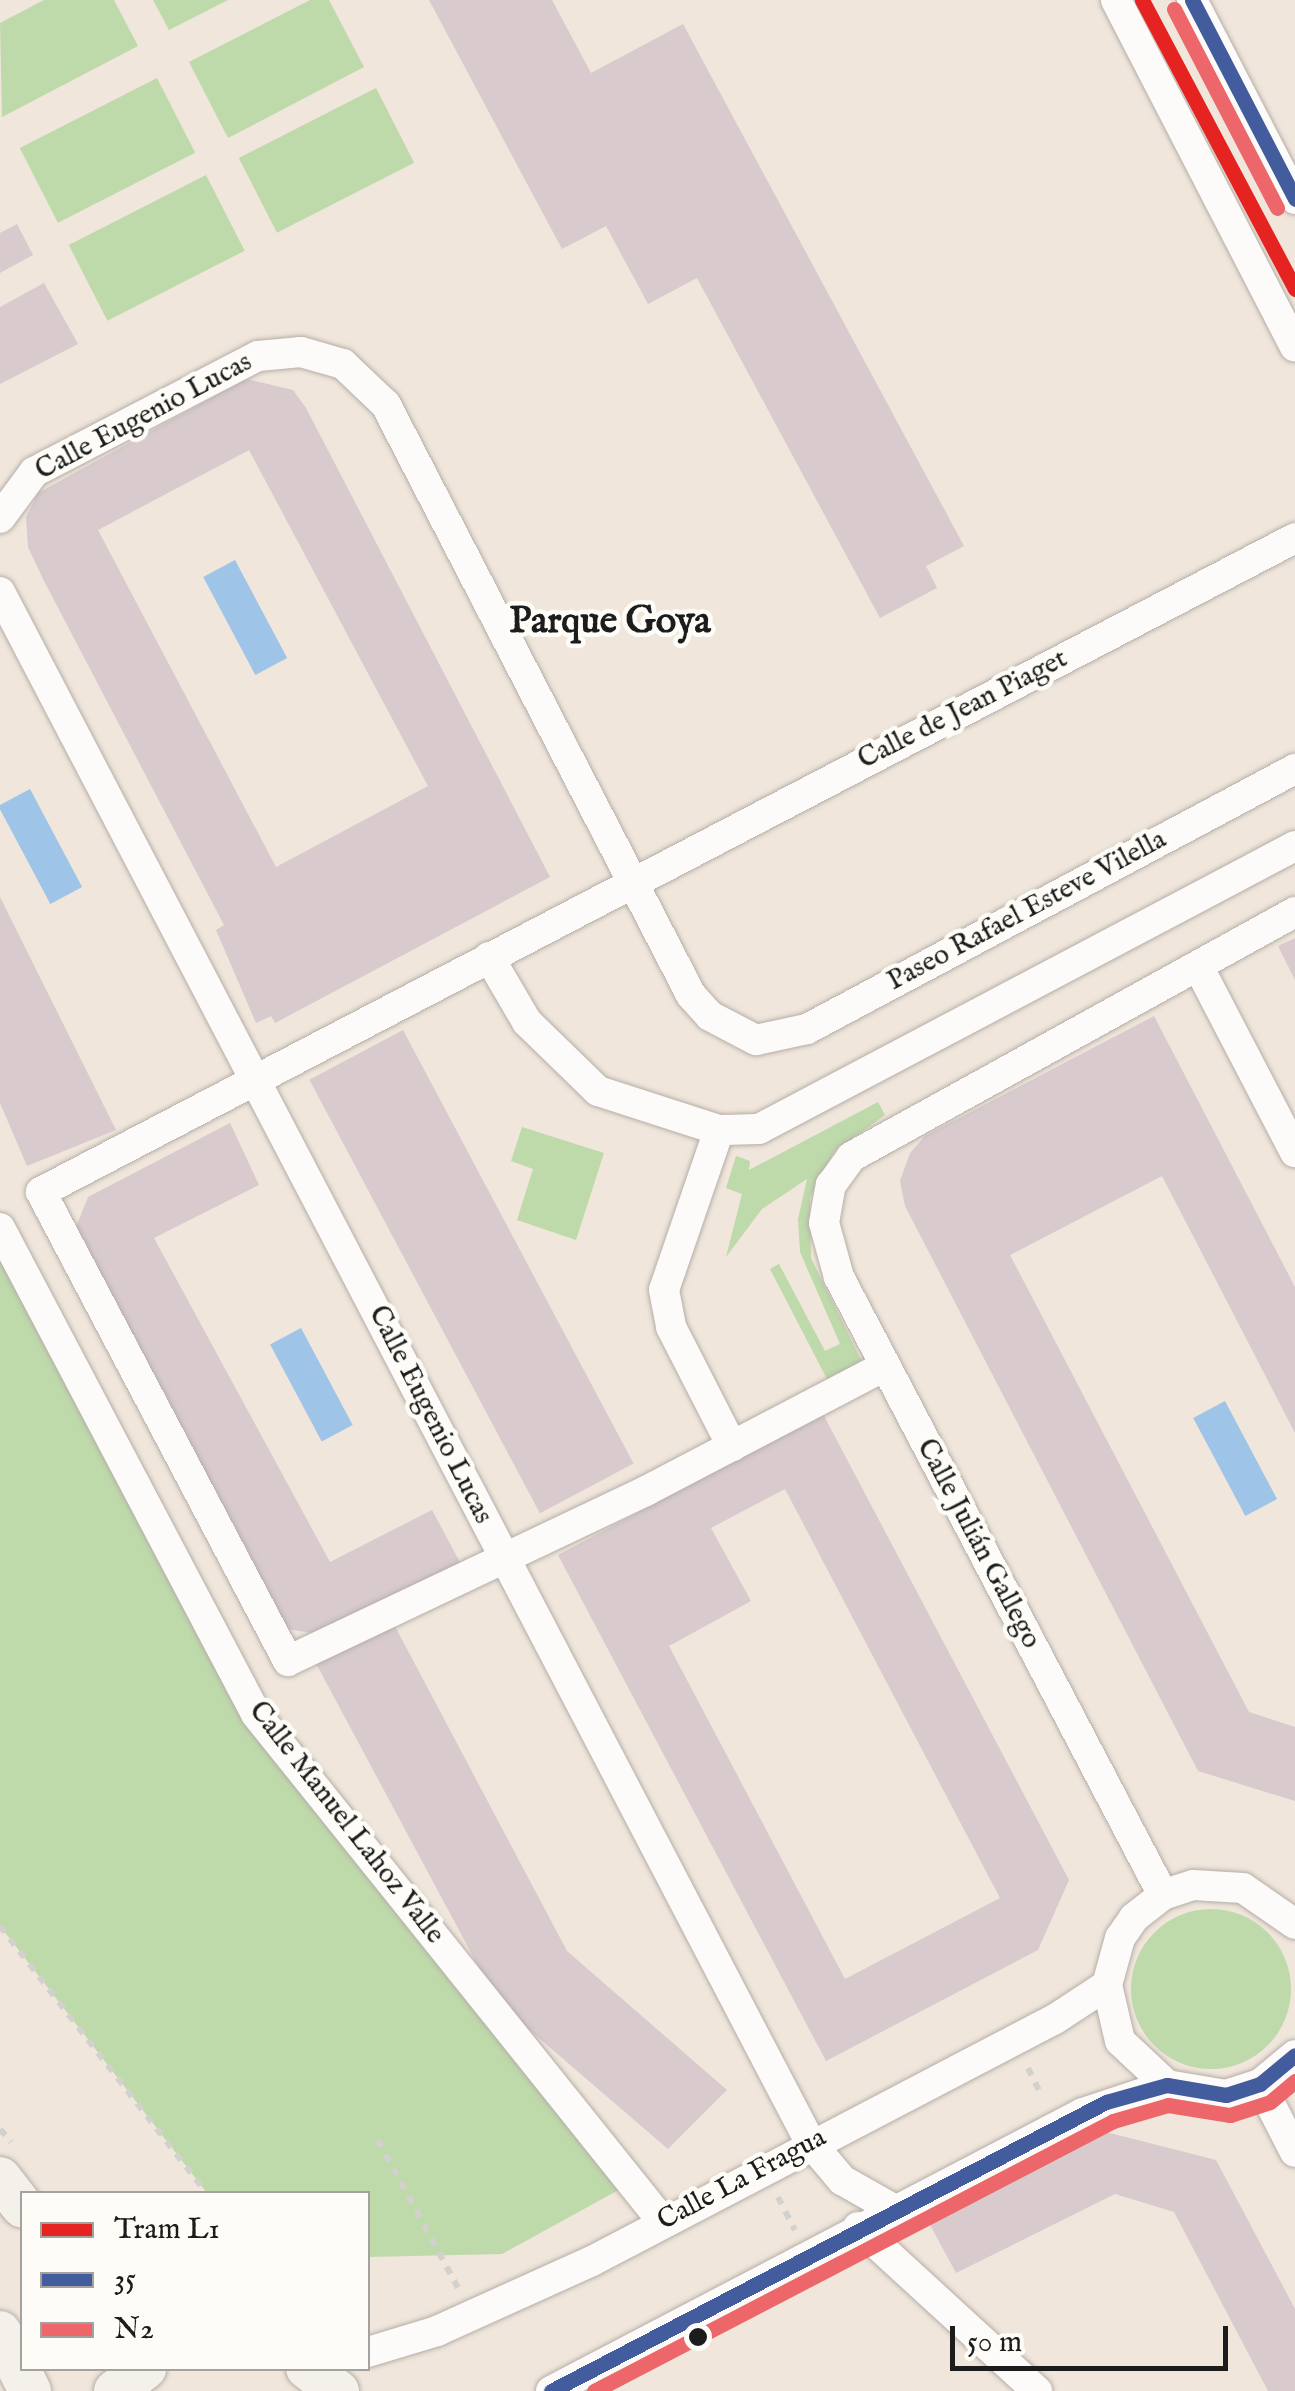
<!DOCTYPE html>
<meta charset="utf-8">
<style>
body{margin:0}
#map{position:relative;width:1295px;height:2391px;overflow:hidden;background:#f0e6db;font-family:"IM FELL English",serif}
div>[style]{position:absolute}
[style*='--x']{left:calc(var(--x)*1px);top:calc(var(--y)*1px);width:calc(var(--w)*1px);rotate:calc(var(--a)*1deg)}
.green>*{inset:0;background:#bed9aa;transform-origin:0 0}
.round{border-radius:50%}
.water>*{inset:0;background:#9ec4e7;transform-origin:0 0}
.building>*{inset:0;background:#d8cacd;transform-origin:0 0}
.path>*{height:6px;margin-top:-3px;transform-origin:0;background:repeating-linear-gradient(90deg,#d3d1cd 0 8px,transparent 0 16px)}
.roads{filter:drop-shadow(0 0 2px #b5aea8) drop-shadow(0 0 2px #b5aea8)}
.street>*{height:30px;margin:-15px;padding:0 15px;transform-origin:15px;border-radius:15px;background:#fdfbfa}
.secondary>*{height:42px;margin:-21px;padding:0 21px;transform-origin:21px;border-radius:21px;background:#f4f1eb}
.bus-1>*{height:15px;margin:-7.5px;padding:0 7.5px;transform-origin:7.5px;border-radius:7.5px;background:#435c9e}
.bus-2>*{height:15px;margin:-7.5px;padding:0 7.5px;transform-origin:7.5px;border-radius:7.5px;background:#ed6669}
.tram-1>*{height:15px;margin:-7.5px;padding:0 7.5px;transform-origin:7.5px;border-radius:7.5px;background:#e52422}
.dots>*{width:28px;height:28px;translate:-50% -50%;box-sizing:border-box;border:5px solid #fdfcf7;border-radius:50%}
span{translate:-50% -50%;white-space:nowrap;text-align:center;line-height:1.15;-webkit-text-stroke:9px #fdfcf7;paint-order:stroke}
.street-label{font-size:28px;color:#1c1c1c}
.district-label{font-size:38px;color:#1c1c1c;font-weight:700}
.legend{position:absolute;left:20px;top:2191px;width:350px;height:180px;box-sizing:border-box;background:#fdfcf7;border:2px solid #a3a29f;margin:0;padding:12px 18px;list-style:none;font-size:30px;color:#1c1c1c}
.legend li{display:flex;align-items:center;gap:20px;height:50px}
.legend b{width:50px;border:2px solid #a3a29f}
.scale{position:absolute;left:950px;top:2326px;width:278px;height:45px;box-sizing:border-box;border:5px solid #1c1c1c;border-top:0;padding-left:12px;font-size:30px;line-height:35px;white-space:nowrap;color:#1c1c1c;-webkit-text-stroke:8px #fdfcf7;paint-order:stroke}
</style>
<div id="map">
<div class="green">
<i style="clip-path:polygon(44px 0,114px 0,138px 46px,2px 117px,0 23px)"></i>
<i style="clip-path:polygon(153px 0,228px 0,169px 30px)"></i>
<i style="clip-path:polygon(310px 0,329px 0,364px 67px,228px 138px,189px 62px)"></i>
<i style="left:157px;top:78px;width:84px;height:154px;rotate:63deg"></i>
<i style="left:376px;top:88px;width:84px;height:154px;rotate:63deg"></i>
<i style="left:206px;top:175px;width:85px;height:154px;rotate:63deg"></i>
<i style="clip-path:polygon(878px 1102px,885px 1115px,834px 1152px,810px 1198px,811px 1258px,863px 1364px,828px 1381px,770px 1269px,779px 1264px,825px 1351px,840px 1344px,800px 1252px,798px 1219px,807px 1179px,762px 1209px,726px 1257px,742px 1194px,726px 1188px,736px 1156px,750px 1161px,749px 1170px)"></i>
<i style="clip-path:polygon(522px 1127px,604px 1153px,576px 1240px,517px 1220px,533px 1169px,511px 1161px)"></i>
<i style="clip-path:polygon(0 1228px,256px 1714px,633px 2182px,502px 2254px,368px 2257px,368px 2194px,207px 2193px,0 1926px)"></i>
<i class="round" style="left:1131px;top:1909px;width:160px;height:160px"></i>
</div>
<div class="water">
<i style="left:235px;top:560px;width:111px;height:36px;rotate:62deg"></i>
<i style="left:30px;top:789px;width:111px;height:36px;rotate:62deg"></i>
<i style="left:301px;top:1328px;width:110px;height:35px;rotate:62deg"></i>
<i style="left:1225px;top:1401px;width:111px;height:36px;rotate:62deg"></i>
</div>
<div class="building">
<i style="clip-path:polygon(429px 0,552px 0,591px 73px,683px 24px,964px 546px,926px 566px,937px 588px,880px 618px,697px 278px,648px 304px,606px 226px,562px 249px)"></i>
<i style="clip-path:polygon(17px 224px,33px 255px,0 273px,0 233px)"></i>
<i style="clip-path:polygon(44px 283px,78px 344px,0 384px,0 307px)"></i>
<i style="clip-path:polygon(evenodd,246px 379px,293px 390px,306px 408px,550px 877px,275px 1023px,271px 1016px,256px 1023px,216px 930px,224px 925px,43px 579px,28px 547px,26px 517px,38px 493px,246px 379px,249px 450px,428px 786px,276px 867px,98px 530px,249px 450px)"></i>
<i style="clip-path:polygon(0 897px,116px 1130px,27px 1166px,0 1103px)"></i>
<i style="clip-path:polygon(1295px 938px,1295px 980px,1278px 946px)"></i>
<i style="clip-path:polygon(1154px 1016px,1295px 1287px,1295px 1433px,1162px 1176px,1010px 1255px,1249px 1712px,1295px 1727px,1295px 1801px,1198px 1771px,905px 1206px,900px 1181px,910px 1153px,925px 1136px)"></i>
<i style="left:403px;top:1030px;width:491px;height:106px;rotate:62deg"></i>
<i style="clip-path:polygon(230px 1123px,259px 1185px,154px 1238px,330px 1562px,432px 1510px,462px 1566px,322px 1635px,288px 1629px,76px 1227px,88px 1197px)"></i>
<i style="clip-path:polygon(evenodd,823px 1414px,1069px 1880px,1038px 1950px,826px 2061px,558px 1555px,823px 1414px,785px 1489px,1000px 1898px,845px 1979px,669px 1646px,751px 1601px,711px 1528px,785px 1489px)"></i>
<i style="clip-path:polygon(389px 1615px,567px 1951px,727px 2090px,668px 2149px,498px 2003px,312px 1656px)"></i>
<i style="clip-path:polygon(1098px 2130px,1216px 2160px,1295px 2309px,1295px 2391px,1268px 2391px,1174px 2212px,1115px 2194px,956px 2273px,929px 2223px)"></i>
</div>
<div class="path">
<i style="--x:0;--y:1926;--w:339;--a:52.3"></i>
<i style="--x:1028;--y:2068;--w:32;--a:64"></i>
<i style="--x:0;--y:2129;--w:17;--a:50"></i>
<i style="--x:378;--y:2140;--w:168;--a:61.6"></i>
<i style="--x:778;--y:2197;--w:37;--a:63"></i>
</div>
<div class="roads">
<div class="street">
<i style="--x:1116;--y:0;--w:390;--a:62.7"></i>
<i style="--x:1192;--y:0;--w:224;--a:62.6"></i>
<i style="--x:0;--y:518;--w:57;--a:-53.5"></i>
<i style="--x:34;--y:472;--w:252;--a:-27.4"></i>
<i style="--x:258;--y:356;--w:43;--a:-5.3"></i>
<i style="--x:301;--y:352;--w:44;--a:15.9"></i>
<i style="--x:343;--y:364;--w:59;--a:43.6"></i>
<i style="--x:386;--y:405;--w:664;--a:62.66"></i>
<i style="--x:691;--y:995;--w:28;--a:48"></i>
<i style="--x:710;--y:1016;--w:52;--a:27.6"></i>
<i style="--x:756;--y:1040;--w:52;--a:-12.2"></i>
<i style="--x:807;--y:1029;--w:553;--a:-28.05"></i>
<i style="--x:0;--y:592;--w:1749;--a:62.41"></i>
<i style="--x:810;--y:2142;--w:50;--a:49.9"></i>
<i style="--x:842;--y:2180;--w:59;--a:29.6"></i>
<i style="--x:489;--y:957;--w:75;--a:59.7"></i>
<i style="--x:527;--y:1022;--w:99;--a:44.2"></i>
<i style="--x:598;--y:1091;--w:127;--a:17.9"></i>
<i style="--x:719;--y:1130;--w:40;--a:-1.4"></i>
<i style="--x:759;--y:1129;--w:606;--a:-27.83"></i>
<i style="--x:1198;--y:966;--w:210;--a:62.5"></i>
<i style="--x:719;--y:1130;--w:169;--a:109"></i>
<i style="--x:664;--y:1290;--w:38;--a:79"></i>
<i style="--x:671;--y:1327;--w:134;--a:62.9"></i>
<i style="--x:0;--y:1228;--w:549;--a:62.22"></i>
<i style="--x:256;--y:1714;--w:651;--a:51.3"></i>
<i style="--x:885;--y:1366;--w:270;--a:152.4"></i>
<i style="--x:646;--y:1491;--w:396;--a:154.6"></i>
<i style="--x:288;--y:1661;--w:530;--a:-117.77"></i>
<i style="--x:41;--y:1192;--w:1414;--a:-27.54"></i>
<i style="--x:1163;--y:1895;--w:698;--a:-117.67"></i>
<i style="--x:839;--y:1277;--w:56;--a:-105.5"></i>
<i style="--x:824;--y:1223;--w:39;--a:-80"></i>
<i style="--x:831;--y:1185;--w:34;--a:-54"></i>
<i style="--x:851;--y:1157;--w:507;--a:-28.89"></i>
<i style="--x:1295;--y:1924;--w:63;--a:-145.3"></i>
<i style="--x:1243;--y:1888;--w:50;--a:-176.6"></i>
<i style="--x:1193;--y:1885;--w:32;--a:162"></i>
<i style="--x:1163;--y:1895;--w:37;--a:142"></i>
<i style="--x:1134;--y:1918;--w:24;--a:125"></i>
<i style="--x:1120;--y:1938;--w:49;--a:105.5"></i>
<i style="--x:1107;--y:1985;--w:57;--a:76.9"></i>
<i style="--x:1120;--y:2041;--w:64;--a:43.1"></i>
<i style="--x:1167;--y:2085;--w:60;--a:9.6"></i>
<i style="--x:1226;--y:2095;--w:36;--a:-18"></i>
<i style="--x:1260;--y:2084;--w:45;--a:-39.6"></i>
<i style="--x:1260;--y:2084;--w:76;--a:62.8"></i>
<i style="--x:858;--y:2227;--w:243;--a:42.5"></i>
<i style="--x:368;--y:2352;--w:72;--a:-16.9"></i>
<i style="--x:437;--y:2331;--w:170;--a:-24.3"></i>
<i style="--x:592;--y:2261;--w:522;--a:-27.6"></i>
<i style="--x:1055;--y:2019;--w:62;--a:-33.2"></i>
<i style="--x:551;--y:2391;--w:600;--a:-27.59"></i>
<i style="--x:1083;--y:2113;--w:89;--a:-18.4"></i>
</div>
<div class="secondary">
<i style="--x:0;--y:2178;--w:36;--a:52"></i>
<i style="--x:0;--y:2332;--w:66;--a:63"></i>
<i style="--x:307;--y:2368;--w:39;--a:37"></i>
<i style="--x:115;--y:2391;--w:38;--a:-37"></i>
</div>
</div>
<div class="bus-1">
<i style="--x:1192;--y:0;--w:224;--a:62.6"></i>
<i style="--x:551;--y:2391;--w:626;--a:-27.51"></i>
<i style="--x:1106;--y:2102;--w:63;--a:-15.6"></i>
<i style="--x:1167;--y:2085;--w:60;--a:9.6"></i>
<i style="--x:1226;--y:2095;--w:36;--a:-18"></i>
<i style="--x:1260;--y:2084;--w:45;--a:-39.6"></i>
</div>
<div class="bus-2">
<i style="--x:1174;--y:9;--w:224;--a:62.6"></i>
<i style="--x:594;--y:2391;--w:585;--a:-27.48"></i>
<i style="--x:1113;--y:2121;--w:57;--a:-16.2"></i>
<i style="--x:1168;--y:2105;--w:63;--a:9.2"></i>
<i style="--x:1230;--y:2115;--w:42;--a:-18"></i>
<i style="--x:1270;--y:2102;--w:33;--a:-40"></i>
</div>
<div class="tram-1">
<i style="--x:1142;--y:0;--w:327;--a:62.1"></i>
</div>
<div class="dots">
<i style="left:698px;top:2337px;background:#1c1c1c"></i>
</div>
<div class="street-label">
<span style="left:144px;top:417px;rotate:-28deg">Calle Eugenio Lucas</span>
<span style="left:963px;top:710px;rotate:-27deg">Calle de Jean Piaget</span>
<span style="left:1027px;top:911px;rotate:-28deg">Paseo Rafael Esteve Vilella</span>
<span style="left:430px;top:1415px;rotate:63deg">Calle Eugenio Lucas</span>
<span style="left:978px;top:1544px;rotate:62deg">Calle Julián Gallego</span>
<span style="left:346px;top:1823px;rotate:52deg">Calle Manuel Lahoz Valle</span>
<span style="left:742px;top:2180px;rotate:-28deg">Calle La Fragua</span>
</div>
<div class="district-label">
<span style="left:610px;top:623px">Parque Goya</span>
</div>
<ul class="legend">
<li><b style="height:12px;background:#e52422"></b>Tram L1</li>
<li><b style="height:12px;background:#435c9e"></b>35</li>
<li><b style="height:12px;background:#ed6669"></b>N2</li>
</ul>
<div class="scale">50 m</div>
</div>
